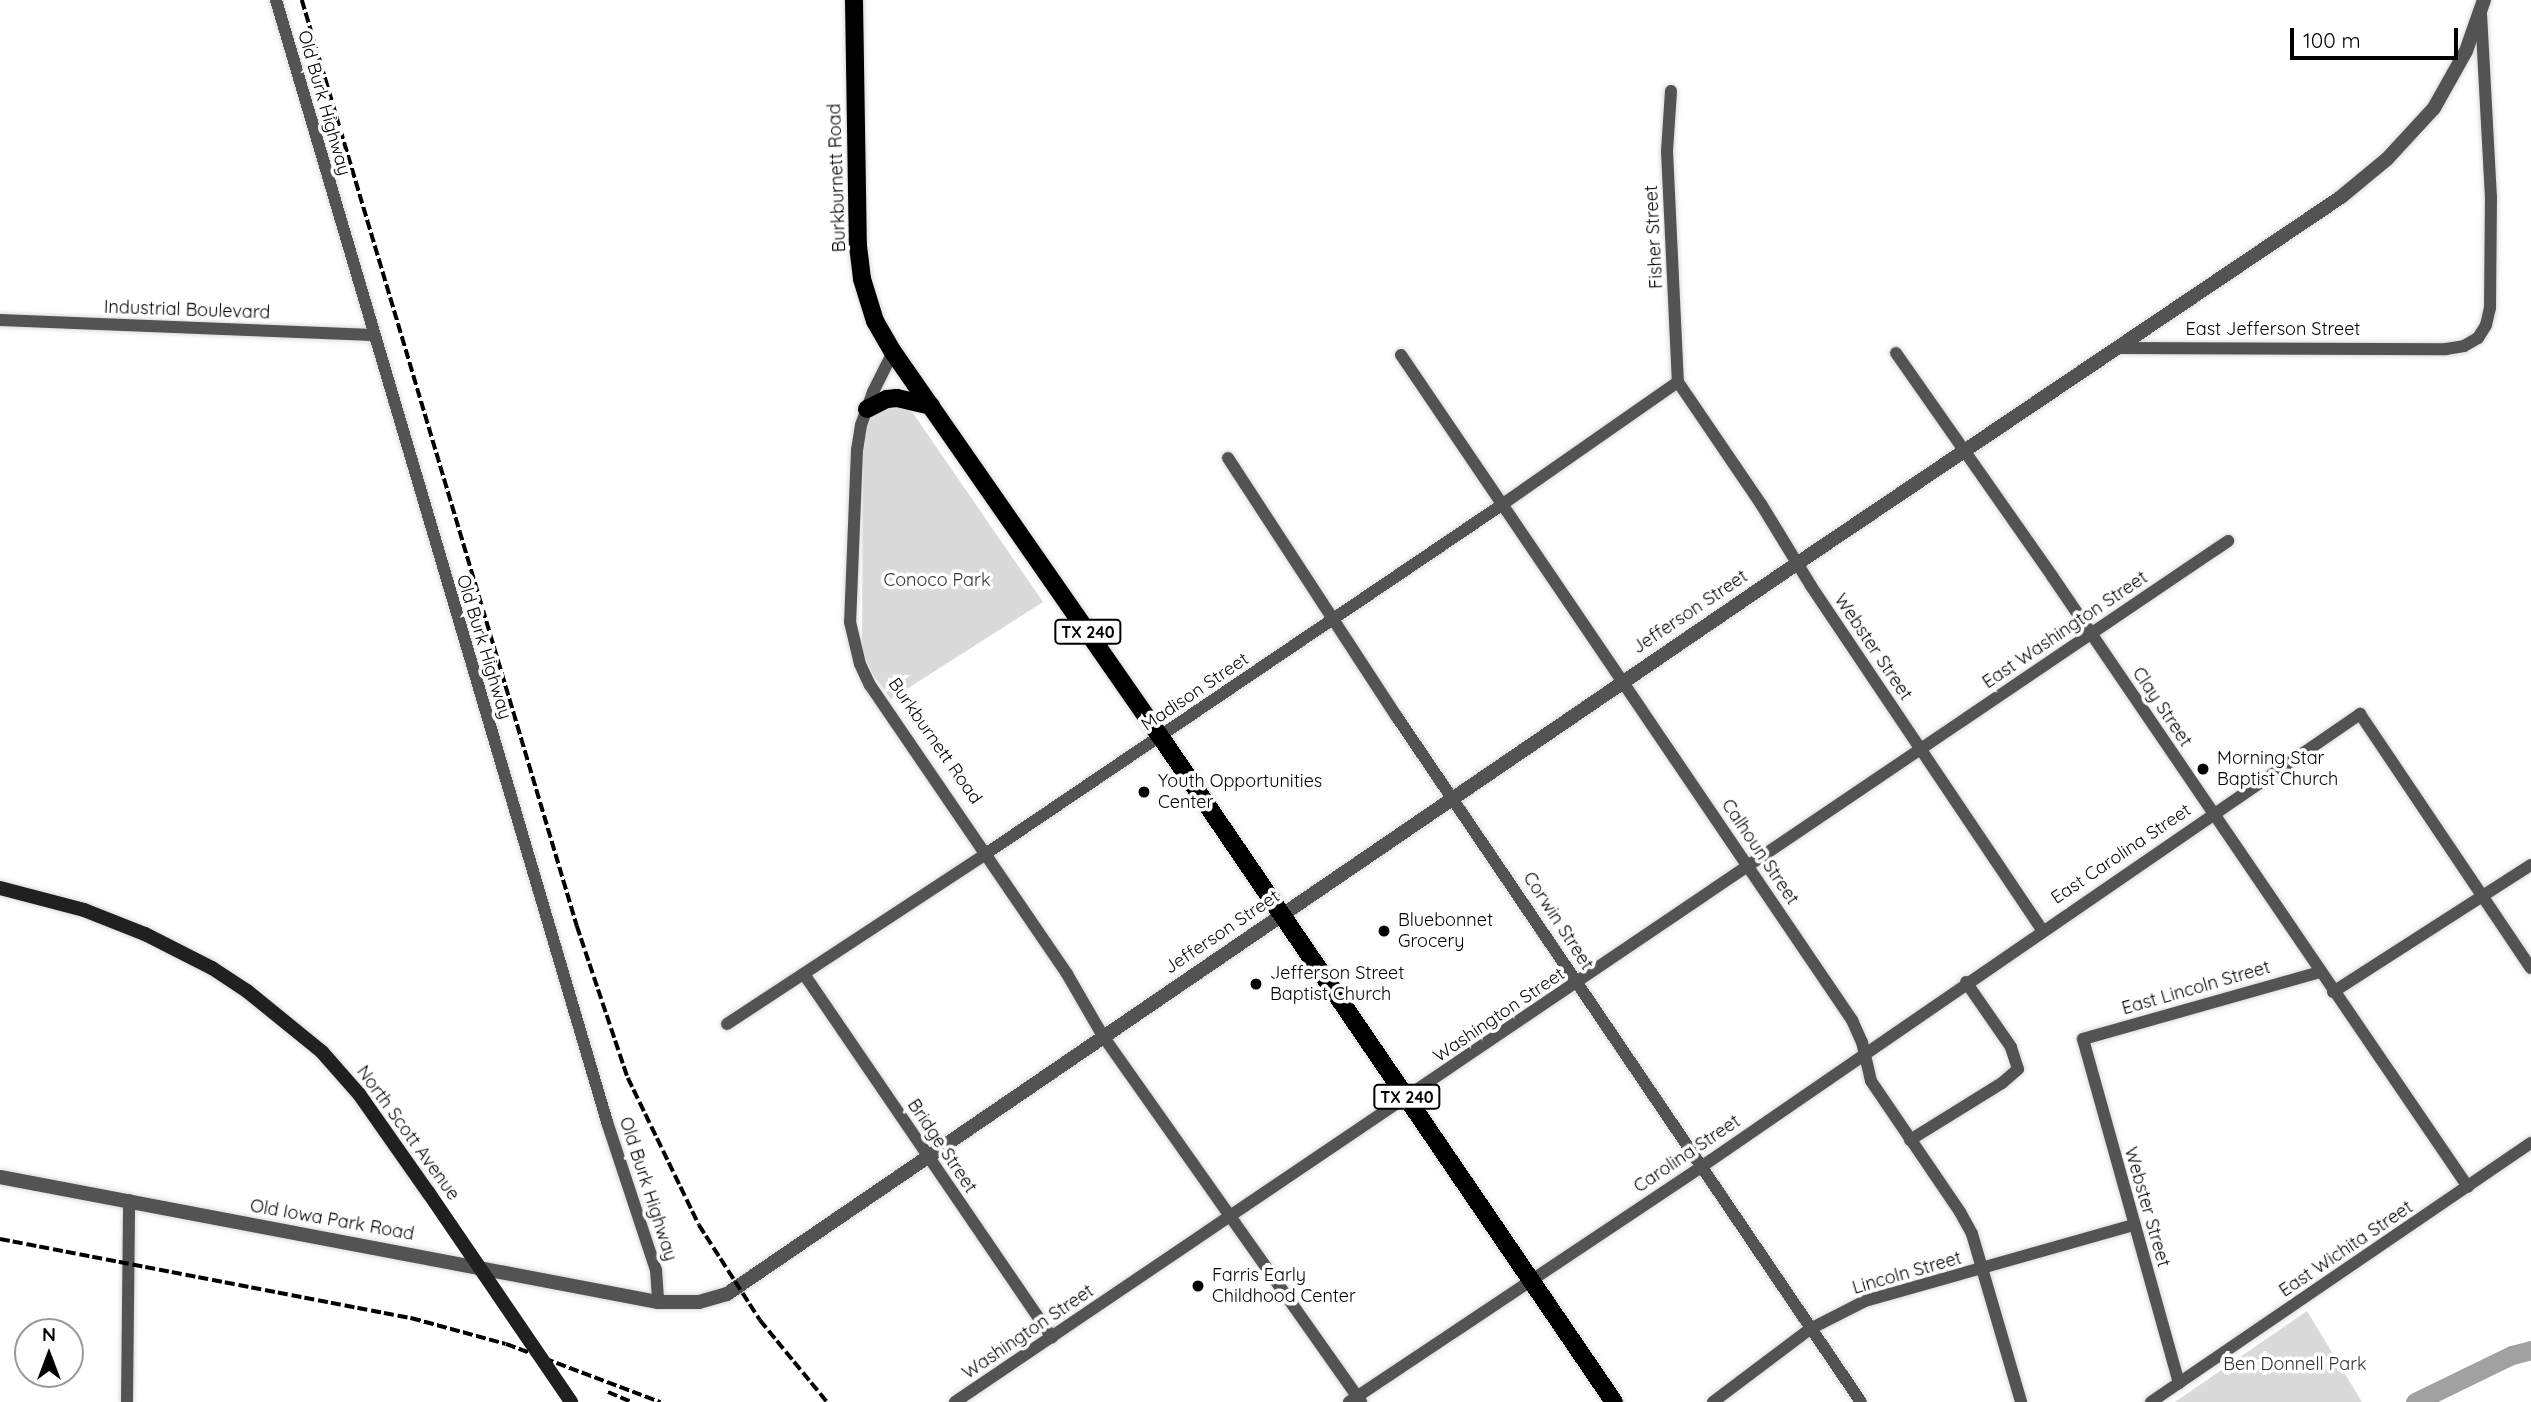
<!DOCTYPE html>
<style>
body{margin:0}
#map{position:relative;width:2531px;height:1402px;overflow:hidden;background:#fff;font-family:Quicksand,sans-serif}
div>[style]{position:absolute}
[style*='--x']{left:calc(var(--x)*1px);top:calc(var(--y)*1px);width:calc(var(--w)*1px);rotate:calc(var(--a)*1deg)}
.green>*{inset:0;background:#dadada}
.river>*{height:19px;margin:-9.5px;padding:0 9.5px;transform-origin:9.5px;border-radius:9.5px;background:#a1a1a1}
.roads{filter:drop-shadow(0 0 2px #dbdbdb) drop-shadow(0 0 2px #dbdbdb)}
.minor>*{height:12px;margin:-6px;padding:0 6px;transform-origin:6px;border-radius:6px;background:#535353}
.tertiary>*{height:14px;margin:-7px;padding:0 7px;transform-origin:7px;border-radius:7px;background:#535353}
.secondary>*{height:14px;margin:-7px;padding:0 7px;transform-origin:7px;border-radius:7px;background:#202020}
.primary>*{height:18px;margin:-9px;padding:0 9px;transform-origin:9px;border-radius:9px;background:#000}
.rail>*{height:3.5px;margin-top:-1.75px;transform-origin:0;background:repeating-linear-gradient(90deg,#000 0 10px,transparent 0 13.5px)}
.secondary-bridge>*{height:14px;margin:-7px;padding:0 7px;transform-origin:7px;border-radius:7px;background:#202020}
.dots>*{width:19px;height:19px;translate:-50% -50%;box-sizing:border-box;border:4px solid #fff;border-radius:50%}
span{translate:-50% -50%;white-space:nowrap;text-align:center;line-height:1.15;-webkit-text-stroke:7px #fff;paint-order:stroke}
.shield-label span{padding:2px 5px;background:#fff;border:2px solid;border-radius:5px;-webkit-text-stroke-width:0}
.shield-label{font-size:16px;color:#000;font-weight:700}
.street-label{font-size:18px;color:#000}
.park-label{font-size:18px;color:#313131}
.poi-label{font-size:18px;color:#000}
.left{translate:0 -50%;text-align:left}
.north{position:absolute;left:14px;top:1318px;width:70px;height:70px;box-sizing:border-box;background:#fff;border:2px solid #999;border-radius:50%;rotate:0deg;font-size:19px;font-weight:700;line-height:28px;text-align:center;color:#000}
.north::after{content:'';display:block;margin:auto;width:24px;height:32px;background:#000;clip-path:polygon(50% 0,100% 100%,50% 72%,0 100%)}
.scale{position:absolute;left:2290px;top:28px;width:168px;height:32px;box-sizing:border-box;border:4px solid #000;border-top:0;padding-left:9px;font-size:21px;line-height:24px;white-space:nowrap;color:#000;-webkit-text-stroke:5px #fff;paint-order:stroke}
</style>
<div id="map">
<div class="green">
<i style="clip-path:polygon(908px 406px,1043px 602px,891px 699px,872px 673px,862px 650px,863px 436px,867px 424px,878px 408px)"></i>
<i style="clip-path:polygon(2307px 1311px,2362px 1402px,2175px 1402px)"></i>
</div>
<div class="river">
<i style="--x:2415;--y:1402;--w:108;--a:-25.9"></i>
<i style="--x:2512;--y:1355;--w:20;--a:-15"></i>
</div>
<div class="roads">
<div class="minor">
<i style="--x:276;--y:0;--w:1170;--a:73.56"></i>
<i style="--x:607;--y:1122;--w:156;--a:71.7"></i>
<i style="--x:656;--y:1270;--w:32;--a:86"></i>
<i style="--x:1671;--y:91;--w:60;--a:93.8"></i>
<i style="--x:1667;--y:151;--w:231;--a:87.3"></i>
<i style="--x:0;--y:320;--w:373;--a:2.3"></i>
<i style="--x:2117;--y:348;--w:329;--a:0.2"></i>
<i style="--x:2446;--y:349;--w:18;--a:-9"></i>
<i style="--x:2464;--y:346;--w:16;--a:-30"></i>
<i style="--x:2478;--y:338;--w:15;--a:-58"></i>
<i style="--x:2486;--y:325;--w:17;--a:-77"></i>
<i style="--x:2490;--y:308;--w:110;--a:-89.5"></i>
<i style="--x:2491;--y:198;--w:186;--a:-93.1"></i>
<i style="--x:893;--y:352;--w:45;--a:116.6"></i>
<i style="--x:873;--y:392;--w:35;--a:110"></i>
<i style="--x:861;--y:425;--w:25;--a:99"></i>
<i style="--x:857;--y:450;--w:172;--a:92.3"></i>
<i style="--x:850;--y:622;--w:43;--a:76.6"></i>
<i style="--x:860;--y:664;--w:23;--a:65"></i>
<i style="--x:870;--y:685;--w:350;--a:55.7"></i>
<i style="--x:1067;--y:974;--w:72;--a:59.9"></i>
<i style="--x:1103;--y:1036;--w:448;--a:54.8"></i>
<i style="--x:1896;--y:353;--w:272;--a:55"></i>
<i style="--x:2052;--y:576;--w:739;--a:55.75"></i>
<i style="--x:1401;--y:355;--w:804;--a:55.86"></i>
<i style="--x:1852;--y:1020;--w:24;--a:66"></i>
<i style="--x:1862;--y:1042;--w:40;--a:77"></i>
<i style="--x:1871;--y:1081;--w:158;--a:55.8"></i>
<i style="--x:1960;--y:1212;--w:25;--a:61"></i>
<i style="--x:1972;--y:1234;--w:175;--a:73.7"></i>
<i style="--x:1678;--y:382;--w:148;--a:55.8"></i>
<i style="--x:1761;--y:504;--w:96;--a:58.6"></i>
<i style="--x:1811;--y:586;--w:414;--a:56.1"></i>
<i style="--x:1228;--y:458;--w:309;--a:56.9"></i>
<i style="--x:1397;--y:717;--w:827;--a:55.89"></i>
<i style="--x:804;--y:974;--w:440;--a:55.7"></i>
<i style="--x:2333;--y:992;--w:235;--a:-32.7"></i>
<i style="--x:727;--y:1024;--w:311;--a:-33.3"></i>
<i style="--x:987;--y:853;--w:623;--a:-34.07"></i>
<i style="--x:1503;--y:504;--w:213;--a:-34.9"></i>
<i style="--x:1910;--y:1140;--w:108;--a:-31.8"></i>
<i style="--x:2002;--y:1083;--w:21;--a:-41"></i>
<i style="--x:2018;--y:1069;--w:23;--a:-108"></i>
<i style="--x:2011;--y:1047;--w:79;--a:-124.7"></i>
<i style="--x:2179;--y:1383;--w:357;--a:-105.6"></i>
<i style="--x:2083;--y:1039;--w:245;--a:-15.8"></i>
<i style="--x:127;--y:1402;--w:202;--a:-89.4"></i>
<i style="--x:955;--y:1402;--w:1537;--a:-34.07"></i>
<i style="--x:1349;--y:1402;--w:423;--a:-33.7"></i>
<i style="--x:1701;--y:1167;--w:800;--a:-34.5"></i>
<i style="--x:2360;--y:714;--w:306;--a:56.1"></i>
<i style="--x:1713;--y:1402;--w:121;--a:-37"></i>
<i style="--x:1810;--y:1329;--w:62;--a:-27"></i>
<i style="--x:1865;--y:1301;--w:279;--a:-15.8"></i>
<i style="--x:2151;--y:1402;--w:460;--a:-34.3"></i>
</div>
<div class="tertiary">
<i style="--x:0;--y:1177;--w:670;--a:10.76"></i>
<i style="--x:658;--y:1302;--w:41;--a:0"></i>
<i style="--x:699;--y:1302;--w:29;--a:-16"></i>
<i style="--x:727;--y:1294;--w:1297;--a:-34.32"></i>
<i style="--x:1798;--y:563;--w:655;--a:-33.98"></i>
<i style="--x:2341;--y:197;--w:60;--a:-39.6"></i>
<i style="--x:2387;--y:159;--w:69;--a:-47.3"></i>
<i style="--x:2434;--y:108;--w:65;--a:-60.7"></i>
<i style="--x:2466;--y:51;--w:54;--a:-70.6"></i>
</div>
<div class="secondary">
<i style="--x:0;--y:888;--w:87;--a:14.7"></i>
<i style="--x:84;--y:910;--w:66;--a:21.5"></i>
<i style="--x:145;--y:934;--w:75;--a:26.9"></i>
<i style="--x:212;--y:968;--w:42;--a:33.3"></i>
<i style="--x:247;--y:991;--w:97;--a:39.1"></i>
<i style="--x:322;--y:1052;--w:56;--a:48.6"></i>
<i style="--x:359;--y:1094;--w:120;--a:54.9"></i>
</div>
<div class="primary">
<i style="--x:854;--y:0;--w:246;--a:89.1"></i>
<i style="--x:858;--y:246;--w:33;--a:83"></i>
<i style="--x:862;--y:279;--w:44;--a:72.8"></i>
<i style="--x:875;--y:321;--w:36;--a:60"></i>
<i style="--x:893;--y:352;--w:468;--a:55.2"></i>
<i style="--x:1160;--y:736;--w:806;--a:55.72"></i>
<i style="--x:867;--y:409;--w:22;--a:-27"></i>
<i style="--x:887;--y:399;--w:10;--a:-6"></i>
<i style="--x:897;--y:398;--w:35;--a:13"></i>
</div>
</div>
<div class="rail">
<i style="--x:302;--y:0;--w:966;--a:73.46"></i>
<i style="--x:577;--y:926;--w:160;--a:71.5"></i>
<i style="--x:628;--y:1078;--w:163;--a:64.2"></i>
<i style="--x:699;--y:1225;--w:113;--a:57.3"></i>
<i style="--x:760;--y:1320;--w:106;--a:50.7"></i>
<i style="--x:0;--y:1239;--w:419;--a:10.9"></i>
<i style="--x:411;--y:1318;--w:98;--a:15.3"></i>
<i style="--x:506;--y:1344;--w:165;--a:20.6"></i>
<i style="--x:608;--y:1392;--w:26;--a:23"></i>
</div>
<div class="secondary-bridge">
<i style="--x:428;--y:1192;--w:254;--a:55.7"></i>
</div>
<div class="dots">
<i style="left:2203px;top:769px;background:#000"></i>
<i style="left:1144px;top:792px;background:#000"></i>
<i style="left:1384px;top:931px;background:#000"></i>
<i style="left:1256px;top:984px;background:#000"></i>
<i style="left:1198px;top:1286px;background:#000"></i>
</div>
<div class="shield-label">
<span style="left:1088px;top:632px">TX 240</span>
<span style="left:1407px;top:1097px">TX 240</span>
</div>
<div class="street-label">
<span style="left:324px;top:103px;rotate:74deg">Old Burk Highway</span>
<span style="left:837px;top:178px;rotate:-92deg">Burkburnett Road</span>
<span style="left:1654px;top:237px;rotate:-93deg">Fisher Street</span>
<span style="left:187px;top:310px;rotate:2deg">Industrial Boulevard</span>
<span style="left:2273px;top:329px">East Jefferson Street</span>
<span style="left:1690px;top:612px;rotate:-34deg">Jefferson Street</span>
<span style="left:2065px;top:630px;rotate:-34deg">East Washington Street</span>
<span style="left:484px;top:647px;rotate:73deg">Old Burk Highway</span>
<span style="left:1873px;top:647px;rotate:56deg">Webster Street</span>
<span style="left:1195px;top:692px;rotate:-34deg">Madison Street</span>
<span style="left:2162px;top:707px;rotate:56deg">Clay Street</span>
<span style="left:935px;top:741px;rotate:55deg">Burkburnett Road</span>
<span style="left:1760px;top:852px;rotate:56deg">Calhoun Street</span>
<span style="left:2121px;top:854px;rotate:-34deg">East Carolina Street</span>
<span style="left:1558px;top:921px;rotate:57deg">Corwin Street</span>
<span style="left:1222px;top:932px;rotate:-34deg">Jefferson Street</span>
<span style="left:2196px;top:988px;rotate:-16deg">East Lincoln Street</span>
<span style="left:1499px;top:1015px;rotate:-34deg">Washington Street</span>
<span style="left:408px;top:1133px;rotate:54deg">North Scott Avenue</span>
<span style="left:942px;top:1146px;rotate:56deg">Bridge Street</span>
<span style="left:1687px;top:1154px;rotate:-34deg">Carolina Street</span>
<span style="left:648px;top:1189px;rotate:72deg">Old Burk Highway</span>
<span style="left:2147px;top:1207px;rotate:74deg">Webster Street</span>
<span style="left:332px;top:1220px;rotate:10deg">Old Iowa Park Road</span>
<span style="left:2346px;top:1249px;rotate:-34deg">East Wichita Street</span>
<span style="left:1907px;top:1273px;rotate:-16deg">Lincoln Street</span>
<span style="left:1028px;top:1332px;rotate:-34deg">Washington Street</span>
</div>
<div class="park-label">
<span style="left:937px;top:580px">Conoco Park</span>
<span style="left:2295px;top:1364px">Ben Donnell Park</span>
</div>
<div class="poi-label">
<span class="left" style="left:2217px;top:769px">Morning Star<br>Baptist Church</span>
<span class="left" style="left:1158px;top:792px">Youth Opportunities<br>Center</span>
<span class="left" style="left:1398px;top:931px">Bluebonnet<br>Grocery</span>
<span class="left" style="left:1270px;top:984px">Jefferson Street<br>Baptist Church</span>
<span class="left" style="left:1212px;top:1286px">Farris Early<br>Childhood Center</span>
</div>
<div class="north">N</div>
<div class="scale">100 m</div>
</div>
